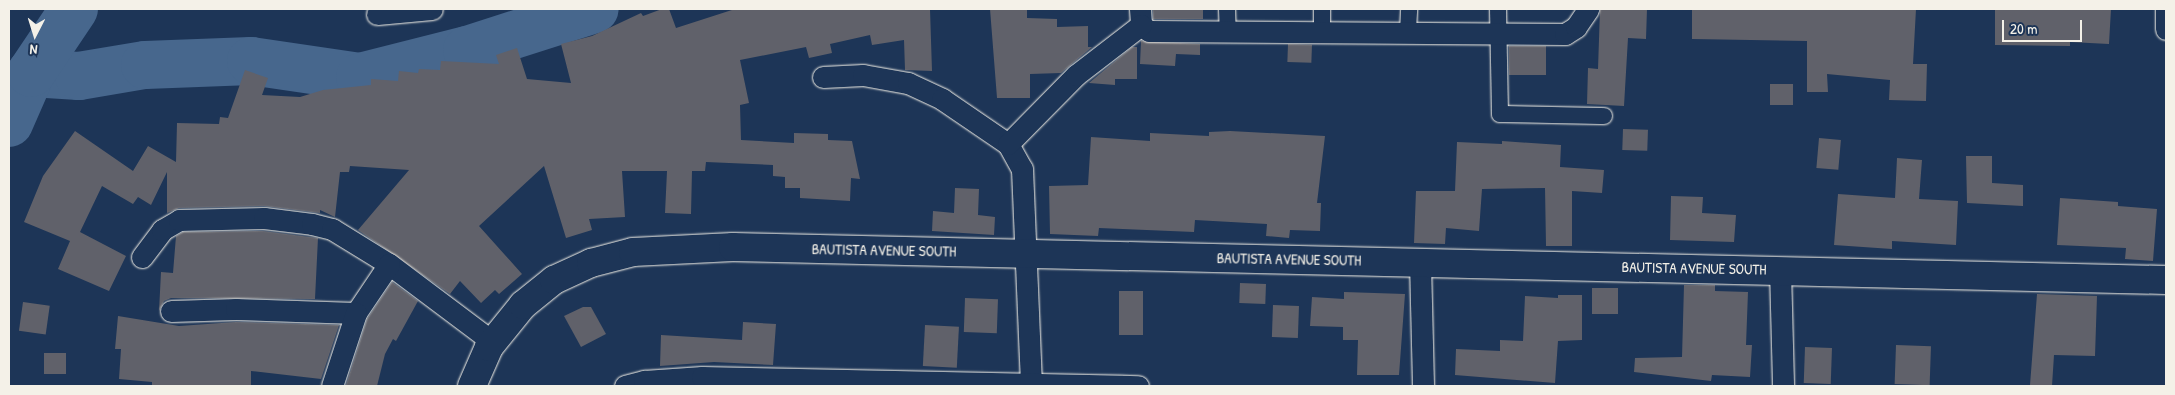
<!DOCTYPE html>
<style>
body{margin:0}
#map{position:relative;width:2175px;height:395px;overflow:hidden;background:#1d3557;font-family:"Patrick Hand",sans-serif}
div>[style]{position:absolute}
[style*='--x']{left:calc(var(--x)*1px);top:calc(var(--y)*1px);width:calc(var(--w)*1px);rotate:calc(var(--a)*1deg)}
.river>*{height:48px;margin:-24px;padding:0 24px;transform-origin:24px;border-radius:24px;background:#47678d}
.building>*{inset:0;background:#60616a;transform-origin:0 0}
.roads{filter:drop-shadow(0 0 1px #f4f1e8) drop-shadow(0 0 1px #f4f1e8)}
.pedestrian>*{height:16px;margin:-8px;padding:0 8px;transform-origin:8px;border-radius:8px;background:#1d3557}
.minor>*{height:21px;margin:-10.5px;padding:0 10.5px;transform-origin:10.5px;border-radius:10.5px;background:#1d3557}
.tertiary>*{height:28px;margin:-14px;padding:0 14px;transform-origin:14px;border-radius:14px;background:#1d3557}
span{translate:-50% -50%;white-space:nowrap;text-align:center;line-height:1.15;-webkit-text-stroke:4px #1d3557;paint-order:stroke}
.street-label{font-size:15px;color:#f4f1e8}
.frame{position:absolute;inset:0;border:10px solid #f4f1e8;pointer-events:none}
.north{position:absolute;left:10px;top:10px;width:50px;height:50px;-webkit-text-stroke:4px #1d3557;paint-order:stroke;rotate:185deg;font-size:14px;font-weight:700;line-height:20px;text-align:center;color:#f4f1e8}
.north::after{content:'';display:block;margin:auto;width:18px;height:22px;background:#f4f1e8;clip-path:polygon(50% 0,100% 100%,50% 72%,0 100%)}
.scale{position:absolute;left:2002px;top:20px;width:80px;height:22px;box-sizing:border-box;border:2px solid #f4f1e8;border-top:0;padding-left:6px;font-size:15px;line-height:18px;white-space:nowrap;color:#f4f1e8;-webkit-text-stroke:4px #1d3557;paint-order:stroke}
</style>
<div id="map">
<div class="river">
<i style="--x:31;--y:73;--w:48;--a:3.6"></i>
<i style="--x:79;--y:76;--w:67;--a:-9.5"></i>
<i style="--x:145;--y:65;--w:106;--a:-2.2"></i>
<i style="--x:251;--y:61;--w:110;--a:8.4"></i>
<i style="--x:360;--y:77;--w:110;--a:-14.2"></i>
<i style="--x:467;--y:50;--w:134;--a:-17.8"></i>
<i style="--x:9;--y:123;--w:55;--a:-66.3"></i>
<i style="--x:31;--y:73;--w:77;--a:-56.1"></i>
</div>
<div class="building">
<i style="clip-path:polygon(662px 9px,669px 9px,676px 28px,735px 9px,930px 9px,932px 71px,905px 70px,904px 40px,872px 45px,870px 35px,830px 44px,832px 53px,809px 58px,806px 47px,740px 60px,749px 103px,740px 105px,741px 140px,794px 143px,794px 133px,828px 134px,828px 140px,852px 141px,860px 179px,851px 178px,850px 201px,800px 198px,800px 188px,785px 188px,785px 177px,773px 176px,773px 165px,706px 162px,705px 171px,692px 171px,691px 214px,665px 213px,667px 171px,622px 171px,625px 217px,589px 219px,592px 230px,566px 238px,544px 166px,479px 226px,522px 274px,499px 294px,495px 290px,481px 303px,460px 281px,450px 294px,358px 230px,409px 170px,350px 166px,349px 172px,340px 172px,335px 217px,320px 210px,320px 213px,264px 206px,179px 208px,167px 213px,167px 172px,151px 205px,138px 197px,133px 204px,102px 186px,80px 232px,126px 256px,109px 291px,58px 269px,70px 241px,24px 222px,43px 176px,75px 131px,133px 171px,148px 146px,176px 162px,177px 123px,219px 124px,220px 117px,228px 118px,245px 70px,268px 78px,262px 95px,300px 97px,323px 90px,371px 85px,371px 79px,398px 81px,399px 71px,418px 73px,419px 69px,440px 70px,441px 61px,499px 64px,496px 55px,517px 48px,527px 79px,571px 83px,561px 44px,592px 36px,641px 13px,643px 16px)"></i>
<i style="clip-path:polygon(990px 9px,1027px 9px,1027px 18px,1057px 19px,1057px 27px,1088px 26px,1088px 47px,1092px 47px,1061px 73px,1030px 74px,1030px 98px,997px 98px)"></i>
<i style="left:1153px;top:9px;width:50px;height:10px"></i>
<i style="clip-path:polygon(1600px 9px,1647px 9px,1646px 39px,1628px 38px,1624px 106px,1587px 104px,1588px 68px,1598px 69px)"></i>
<i style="clip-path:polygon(1692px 9px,1916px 9px,1913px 64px,1927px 64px,1926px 101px,1889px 100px,1890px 80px,1827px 74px,1828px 92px,1807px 92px,1807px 41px,1692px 39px)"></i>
<i style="clip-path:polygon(1995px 9px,2111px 9px,2109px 44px,2070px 42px,2070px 46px,1995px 45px)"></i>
<i style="clip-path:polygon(1141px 41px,1200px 44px,1200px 55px,1176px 54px,1175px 66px,1140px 64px)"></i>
<i style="left:1288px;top:44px;width:24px;height:18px;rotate:2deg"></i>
<i style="left:1509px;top:46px;width:37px;height:29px"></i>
<i style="clip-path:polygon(1132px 47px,1137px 47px,1137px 79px,1115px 79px,1115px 85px,1089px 83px)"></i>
<i style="left:1770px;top:84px;width:23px;height:21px"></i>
<i style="left:1623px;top:129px;width:25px;height:21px;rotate:2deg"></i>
<i style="clip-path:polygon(1230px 131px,1325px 136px,1317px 203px,1321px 203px,1320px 231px,1290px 230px,1289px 238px,1266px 236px,1267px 224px,1195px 220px,1194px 232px,1099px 228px,1098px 236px,1050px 234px,1049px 186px,1088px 185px,1091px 137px,1150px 141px,1150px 133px,1209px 136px,1209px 132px)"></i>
<i style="left:1819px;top:138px;width:22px;height:30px;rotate:5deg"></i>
<i style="clip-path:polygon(1502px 141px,1561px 145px,1560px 167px,1604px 170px,1602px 193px,1572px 191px,1572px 246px,1546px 246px,1545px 188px,1482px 189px,1479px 231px,1446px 228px,1445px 244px,1414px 243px,1416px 191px,1455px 191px,1457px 142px,1502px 144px)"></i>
<i style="clip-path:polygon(1966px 156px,1992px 156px,1992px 183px,2023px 185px,2023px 206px,1967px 203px)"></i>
<i style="clip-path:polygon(1897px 158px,1922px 160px,1919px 199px,1958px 201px,1956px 245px,1892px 241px,1892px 249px,1834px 245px,1838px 194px,1895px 198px)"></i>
<i style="clip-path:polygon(955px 188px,979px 189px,978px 215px,995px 217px,994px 235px,932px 231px,933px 211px,954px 213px)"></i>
<i style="clip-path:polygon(1671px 196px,1703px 197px,1702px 213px,1736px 215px,1734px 242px,1670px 240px)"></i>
<i style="clip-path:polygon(2060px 198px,2118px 202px,2118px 206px,2157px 209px,2153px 261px,2125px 259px,2126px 248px,2057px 245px)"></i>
<i style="clip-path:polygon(263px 231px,318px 238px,315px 299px,171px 298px,164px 301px,159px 311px,161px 272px,173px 273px,176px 236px,183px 232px)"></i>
<i style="clip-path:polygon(392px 282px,418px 301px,396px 341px,393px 339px,385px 354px,377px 386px,346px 385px,367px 319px)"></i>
<i style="left:1240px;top:283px;width:26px;height:20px;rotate:2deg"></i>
<i style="clip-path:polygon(1684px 285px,1715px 285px,1715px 291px,1748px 292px,1746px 345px,1752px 345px,1750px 377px,1712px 375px,1711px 381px,1634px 372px,1635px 358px,1682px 357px)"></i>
<i style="left:1592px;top:288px;width:26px;height:26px"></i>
<i style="left:1119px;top:291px;width:24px;height:44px"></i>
<i style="clip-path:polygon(1344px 292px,1405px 294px,1399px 375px,1357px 375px,1358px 340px,1343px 340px,1343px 327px,1310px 326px,1312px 297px,1344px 299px)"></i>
<i style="clip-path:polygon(2037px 294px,2097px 296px,2095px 356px,2054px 355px,2052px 386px,2030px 385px)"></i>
<i style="clip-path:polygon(1558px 295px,1582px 295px,1582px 340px,1558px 341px,1555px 383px,1455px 375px,1456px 349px,1500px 351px,1500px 340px,1523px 341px,1525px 296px,1558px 298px)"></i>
<i style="left:965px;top:298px;width:33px;height:34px;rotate:2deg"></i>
<i style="left:23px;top:302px;width:27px;height:29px;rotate:8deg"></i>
<i style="left:1273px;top:305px;width:26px;height:32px;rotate:2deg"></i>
<i style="clip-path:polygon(583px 307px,591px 307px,606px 334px,581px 347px,564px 316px)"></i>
<i style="clip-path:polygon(118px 316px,179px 326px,236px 322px,339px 325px,321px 379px,251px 371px,251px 386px,152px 386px,152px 382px,119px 379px,121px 349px,115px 349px)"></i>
<i style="clip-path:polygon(743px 322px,776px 324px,773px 365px,714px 362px,660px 366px,661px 335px,742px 340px)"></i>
<i style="left:925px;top:325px;width:34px;height:41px;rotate:3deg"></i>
<i style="left:1896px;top:345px;width:35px;height:39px;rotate:2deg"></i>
<i style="left:1805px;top:347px;width:27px;height:36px;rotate:2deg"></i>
<i style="left:44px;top:353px;width:22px;height:21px"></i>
</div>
<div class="roads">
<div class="pedestrian">
<i style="--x:1227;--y:9;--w:23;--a:88"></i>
<i style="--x:1322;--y:9;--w:23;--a:90"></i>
<i style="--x:1498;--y:9;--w:105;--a:88.9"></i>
<i style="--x:1500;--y:114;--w:104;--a:1.1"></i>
<i style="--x:1408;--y:31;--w:22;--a:-87"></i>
</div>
<div class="minor">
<i style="--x:1140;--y:9;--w:16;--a:86"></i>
<i style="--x:1141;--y:25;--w:10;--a:37"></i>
<i style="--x:1149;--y:31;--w:416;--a:0.4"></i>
<i style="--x:1565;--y:34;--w:13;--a:-32"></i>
<i style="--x:1576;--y:27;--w:22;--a:-56"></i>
<i style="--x:2166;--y:9;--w:20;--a:90"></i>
<i style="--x:377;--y:14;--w:55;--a:-5.2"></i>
<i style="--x:823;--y:77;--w:40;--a:-2.9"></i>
<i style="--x:863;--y:75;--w:46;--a:10.1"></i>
<i style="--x:908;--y:83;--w:38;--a:25"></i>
<i style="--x:942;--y:99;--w:80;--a:34.3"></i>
<i style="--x:1008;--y:144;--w:29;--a:61"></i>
<i style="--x:1022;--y:169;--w:217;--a:87.6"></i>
<i style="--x:1008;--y:144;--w:97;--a:-45.4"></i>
<i style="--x:1076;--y:75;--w:82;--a:-37.6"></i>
<i style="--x:142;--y:257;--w:34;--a:-53"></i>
<i style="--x:162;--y:230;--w:20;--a:-30"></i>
<i style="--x:179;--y:220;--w:85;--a:-1.3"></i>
<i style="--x:264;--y:218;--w:48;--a:7.1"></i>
<i style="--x:312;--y:224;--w:21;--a:14"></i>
<i style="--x:332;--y:229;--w:67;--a:31.6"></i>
<i style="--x:389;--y:264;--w:130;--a:36.9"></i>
<i style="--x:1420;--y:262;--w:124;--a:88.6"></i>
<i style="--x:1780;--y:269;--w:117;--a:88.5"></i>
<i style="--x:171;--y:311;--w:65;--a:-1.8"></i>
<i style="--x:236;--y:309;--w:120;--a:1.9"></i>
<i style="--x:356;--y:313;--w:59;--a:-56"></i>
<i style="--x:332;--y:386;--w:77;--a:-71.8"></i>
<i style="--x:625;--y:386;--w:20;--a:-15"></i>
<i style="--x:644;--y:381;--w:58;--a:-3.9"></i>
<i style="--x:702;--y:377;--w:436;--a:1.2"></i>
</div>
<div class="tertiary">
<i style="--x:472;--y:386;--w:43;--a:-66.4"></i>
<i style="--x:489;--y:347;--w:54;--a:-51"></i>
<i style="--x:523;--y:305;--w:40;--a:-39"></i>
<i style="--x:554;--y:280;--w:41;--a:-24.7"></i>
<i style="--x:591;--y:263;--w:43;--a:-14.7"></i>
<i style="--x:633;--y:252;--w:100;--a:-2.9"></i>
<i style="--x:733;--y:247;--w:1433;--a:1.32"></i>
</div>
</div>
<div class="street-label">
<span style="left:884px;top:250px;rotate:1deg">BAUTISTA AVENUE SOUTH</span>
<span style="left:1289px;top:259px;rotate:1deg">BAUTISTA AVENUE SOUTH</span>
<span style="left:1694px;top:268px;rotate:1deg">BAUTISTA AVENUE SOUTH</span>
</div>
<div class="frame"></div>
<div class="north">N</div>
<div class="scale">20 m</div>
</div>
